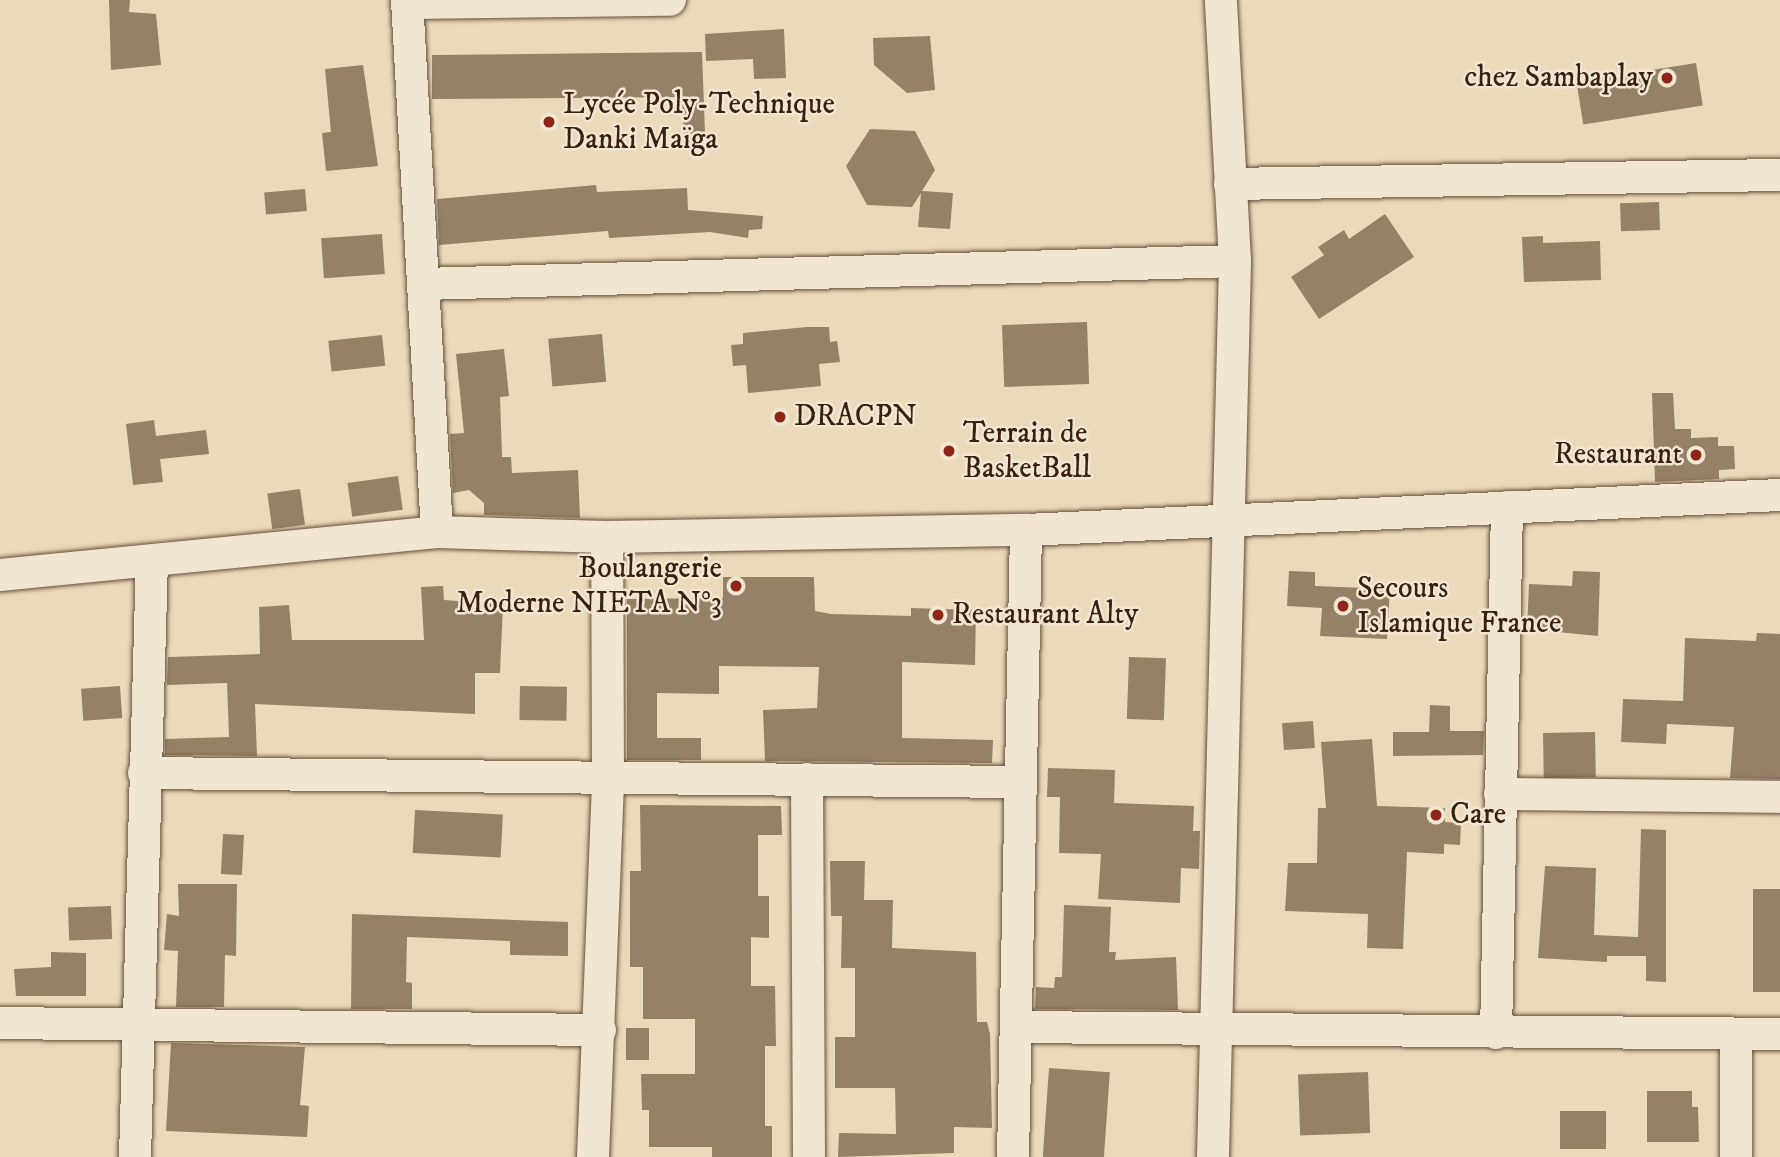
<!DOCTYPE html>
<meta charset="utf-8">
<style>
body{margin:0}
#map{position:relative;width:1780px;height:1157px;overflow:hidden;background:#ead9ba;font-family:"IM FELL DW Pica",serif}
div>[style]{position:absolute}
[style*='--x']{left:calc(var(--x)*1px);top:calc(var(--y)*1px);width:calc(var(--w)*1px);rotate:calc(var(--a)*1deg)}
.building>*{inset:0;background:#958168;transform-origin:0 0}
.roads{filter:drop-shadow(0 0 2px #654f3a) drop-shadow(0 0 2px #654f3a)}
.minor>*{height:32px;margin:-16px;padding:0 16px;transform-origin:16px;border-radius:16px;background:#f1e6d2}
.dots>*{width:19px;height:19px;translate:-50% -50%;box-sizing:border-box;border:4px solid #f1e6d2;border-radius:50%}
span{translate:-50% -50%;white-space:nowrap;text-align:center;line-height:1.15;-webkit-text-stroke:5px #f1e6d2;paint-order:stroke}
.poi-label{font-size:30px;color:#39210f}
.right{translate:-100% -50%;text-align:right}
.left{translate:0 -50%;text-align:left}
</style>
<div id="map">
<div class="building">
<i style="clip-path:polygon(109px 0,130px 0,129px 12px,156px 14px,161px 65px,111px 70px)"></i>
<i style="clip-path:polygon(784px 29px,786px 78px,754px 79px,753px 59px,706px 61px,705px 34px)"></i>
<i style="clip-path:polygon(930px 36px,935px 90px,907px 93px,874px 65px,873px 38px)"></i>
<i style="clip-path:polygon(702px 52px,705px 133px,684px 134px,682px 97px,432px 99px,432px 55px)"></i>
<i style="left:1696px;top:63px;width:43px;height:121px;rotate:81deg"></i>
<i style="clip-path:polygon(363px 65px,378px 166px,326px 171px,322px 133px,331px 132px,325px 69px)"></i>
<i style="clip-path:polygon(870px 129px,915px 131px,935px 170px,922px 191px,953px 193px,950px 229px,918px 227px,921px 193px,912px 207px,867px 205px,846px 166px)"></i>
<i style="clip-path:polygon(596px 185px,597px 192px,687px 188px,688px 210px,763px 216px,762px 229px,749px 230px,748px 238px,710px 232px,609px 238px,608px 231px,439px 245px,437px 199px)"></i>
<i style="left:305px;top:189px;width:22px;height:41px;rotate:85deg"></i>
<i style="left:1659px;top:202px;width:28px;height:39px;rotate:88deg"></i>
<i style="clip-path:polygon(1385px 214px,1414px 257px,1319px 319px,1291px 277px,1324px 255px,1318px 247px,1344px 230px,1349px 239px)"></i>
<i style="left:382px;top:234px;width:40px;height:61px;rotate:86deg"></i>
<i style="clip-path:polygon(1543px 236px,1543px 243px,1600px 241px,1601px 280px,1524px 282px,1522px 237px)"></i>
<i style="left:1087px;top:322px;width:62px;height:85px;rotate:88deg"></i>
<i style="clip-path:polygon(807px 327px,829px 327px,830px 342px,837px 341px,840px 362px,819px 364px,821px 386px,748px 393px,746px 365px,733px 366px,731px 345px,743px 344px,743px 333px)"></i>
<i style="left:602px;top:334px;width:48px;height:54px;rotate:85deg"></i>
<i style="left:382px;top:335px;width:31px;height:54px;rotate:84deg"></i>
<i style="clip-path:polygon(504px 349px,509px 396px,500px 397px,502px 457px,511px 457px,512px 473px,578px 470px,580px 518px,484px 515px,484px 503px,469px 490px,453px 493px,450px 434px,464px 433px,456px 354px)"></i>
<i style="clip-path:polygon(1652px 393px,1673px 393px,1675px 429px,1691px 429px,1691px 438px,1718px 437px,1718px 446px,1734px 446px,1735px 469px,1719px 470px,1719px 479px,1655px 482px)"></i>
<i style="clip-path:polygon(154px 420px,156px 436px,206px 430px,209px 454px,160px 459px,163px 482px,133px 485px,126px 424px)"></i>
<i style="left:398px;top:476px;width:34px;height:51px;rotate:82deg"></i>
<i style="left:300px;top:489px;width:36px;height:33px;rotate:82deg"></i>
<i style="clip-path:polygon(1289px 571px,1315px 572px,1315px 586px,1390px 589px,1387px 639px,1320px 636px,1322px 608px,1287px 606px)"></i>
<i style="clip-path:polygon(1573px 571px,1600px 572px,1598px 636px,1527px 629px,1529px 584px,1572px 586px)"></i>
<i style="clip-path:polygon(723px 577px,814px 577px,815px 611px,831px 614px,911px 616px,911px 608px,976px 610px,975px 665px,902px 662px,902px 738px,993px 740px,992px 763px,765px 761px,763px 710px,817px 708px,819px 667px,719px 666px,719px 694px,657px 693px,657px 738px,701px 738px,701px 760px,627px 760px,627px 599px,723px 598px)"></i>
<i style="clip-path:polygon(443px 586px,444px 600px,503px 604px,500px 673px,475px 673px,475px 714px,255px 704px,257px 756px,165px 755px,165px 739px,229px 737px,227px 683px,167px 685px,168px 657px,260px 654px,259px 607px,289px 605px,292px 640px,424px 640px,421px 587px)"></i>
<i style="clip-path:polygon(1757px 633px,1780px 634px,1780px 779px,1730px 778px,1734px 727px,1667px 724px,1666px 744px,1621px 742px,1623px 699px,1683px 701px,1685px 638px,1756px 641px)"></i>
<i style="left:1129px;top:657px;width:37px;height:62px;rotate:2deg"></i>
<i style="left:120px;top:686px;width:32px;height:39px;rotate:86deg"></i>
<i style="left:520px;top:686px;width:47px;height:34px;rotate:1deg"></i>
<i style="clip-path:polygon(1430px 705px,1450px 706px,1450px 731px,1484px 731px,1483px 755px,1393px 756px,1393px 732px,1429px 732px)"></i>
<i style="left:1313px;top:721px;width:27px;height:31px;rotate:86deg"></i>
<i style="left:1595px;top:732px;width:45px;height:52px;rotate:89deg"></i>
<i style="clip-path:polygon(1372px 739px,1377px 806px,1445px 808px,1445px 822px,1461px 823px,1460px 845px,1444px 844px,1444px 854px,1407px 852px,1403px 949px,1367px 948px,1368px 914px,1285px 911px,1288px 863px,1317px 863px,1318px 808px,1326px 808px,1321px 742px)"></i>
<i style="clip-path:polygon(1048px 768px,1115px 770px,1114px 803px,1194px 806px,1193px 831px,1200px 831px,1199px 869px,1181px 868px,1180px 903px,1098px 899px,1101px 854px,1059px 853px,1060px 797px,1047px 797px)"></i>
<i style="clip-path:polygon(640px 805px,781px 806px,782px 835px,758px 835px,758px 896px,769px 896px,769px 938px,751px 937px,751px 986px,775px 986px,776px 1046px,765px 1046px,765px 1126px,772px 1126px,772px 1157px,712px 1157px,712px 1147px,649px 1147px,649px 1110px,642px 1110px,641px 1074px,695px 1074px,695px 1019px,643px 1019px,643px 967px,630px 967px,630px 871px,641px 871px)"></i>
<i style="left:415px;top:810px;width:88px;height:43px;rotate:3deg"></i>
<i style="clip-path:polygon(1641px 829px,1666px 830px,1666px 982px,1646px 981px,1646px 956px,1607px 956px,1607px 962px,1538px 958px,1545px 866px,1596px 868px,1594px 935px,1638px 937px)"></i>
<i style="left:223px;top:834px;width:21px;height:40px;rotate:3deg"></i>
<i style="clip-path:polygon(830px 861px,865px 861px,864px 900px,893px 900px,892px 948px,976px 952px,977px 1022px,987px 1022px,990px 1034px,992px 1128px,954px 1127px,954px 1153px,838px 1157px,839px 1133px,896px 1134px,895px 1088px,835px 1088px,835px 1037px,855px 1037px,855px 968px,841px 968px,842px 916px,831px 916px)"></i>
<i style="clip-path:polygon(178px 884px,237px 884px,236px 956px,225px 955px,224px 1007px,176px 1007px,178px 951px,164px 950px,167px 914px,179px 916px)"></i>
<i style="left:1780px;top:889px;width:103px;height:27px;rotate:90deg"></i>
<i style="clip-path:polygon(1064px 905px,1111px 907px,1109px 952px,1116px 952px,1115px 960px,1176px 957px,1178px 1010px,1035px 1009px,1036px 987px,1054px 988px,1055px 977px,1062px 977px)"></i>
<i style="left:111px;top:906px;width:33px;height:43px;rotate:88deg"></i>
<i style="clip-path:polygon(352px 914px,568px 922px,568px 956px,510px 955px,510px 941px,407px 937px,406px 982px,412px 983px,412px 1009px,351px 1009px)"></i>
<i style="clip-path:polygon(51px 952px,86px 953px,86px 996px,16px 996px,14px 969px,51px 967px)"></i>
<i style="left:649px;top:1028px;width:32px;height:23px;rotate:90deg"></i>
<i style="clip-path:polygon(171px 1043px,305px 1047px,300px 1105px,309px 1106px,307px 1137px,166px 1131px)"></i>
<i style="left:1049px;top:1068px;width:61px;height:89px;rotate:4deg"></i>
<i style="left:1368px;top:1072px;width:61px;height:70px;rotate:88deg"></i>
<i style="clip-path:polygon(1647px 1091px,1692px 1091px,1692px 1107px,1698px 1107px,1699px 1142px,1647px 1142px)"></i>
<i style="left:1560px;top:1111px;width:46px;height:38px"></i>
</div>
<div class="roads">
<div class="minor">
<i style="--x:407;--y:0;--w:533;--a:86.77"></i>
<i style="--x:408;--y:3;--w:262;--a:-0.7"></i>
<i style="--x:1230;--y:184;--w:550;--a:-0.94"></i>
<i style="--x:423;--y:284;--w:812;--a:-1.62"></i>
<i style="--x:0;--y:575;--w:439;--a:-5.6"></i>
<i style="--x:437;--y:532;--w:170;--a:1.7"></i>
<i style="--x:607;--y:537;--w:419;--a:-1"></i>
<i style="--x:1026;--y:530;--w:755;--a:-2.66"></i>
<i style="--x:144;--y:773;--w:877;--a:0.59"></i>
<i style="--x:807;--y:779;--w:378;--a:89.7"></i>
<i style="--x:1500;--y:794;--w:280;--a:0.6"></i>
<i style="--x:0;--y:1023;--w:600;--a:0.67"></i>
<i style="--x:1016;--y:1027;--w:764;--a:0.52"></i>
<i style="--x:1496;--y:1033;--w:526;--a:-88.8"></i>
<i style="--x:135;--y:1157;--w:596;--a:-88.37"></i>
<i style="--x:593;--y:1157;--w:380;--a:-87.7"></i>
<i style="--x:608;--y:777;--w:240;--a:-90.2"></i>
<i style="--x:1013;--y:1157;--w:627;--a:-88.81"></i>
<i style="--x:1213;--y:1157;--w:896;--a:-88.59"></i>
<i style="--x:1235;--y:261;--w:261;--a:-93.1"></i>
<i style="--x:1736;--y:1157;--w:123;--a:-90"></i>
</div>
</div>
<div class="dots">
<i style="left:1667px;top:78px;background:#8f2418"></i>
<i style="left:549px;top:122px;background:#8f2418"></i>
<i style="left:780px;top:417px;background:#8f2418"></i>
<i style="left:949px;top:451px;background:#8f2418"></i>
<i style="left:1696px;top:455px;background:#8f2418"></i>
<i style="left:736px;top:586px;background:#8f2418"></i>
<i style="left:1343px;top:606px;background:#8f2418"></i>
<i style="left:938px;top:615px;background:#8f2418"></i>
<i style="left:1436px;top:815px;background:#8f2418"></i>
</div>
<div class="poi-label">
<span class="right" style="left:1653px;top:78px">chez Sambaplay</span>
<span class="left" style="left:563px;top:122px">Lycée Poly-Technique<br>Danki Maïga</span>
<span class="left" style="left:794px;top:417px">DRACPN</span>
<span class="left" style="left:963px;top:451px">Terrain de<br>BasketBall</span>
<span class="right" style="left:1682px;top:455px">Restaurant</span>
<span class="right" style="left:722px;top:586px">Boulangerie<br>Moderne NIETA N°3</span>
<span class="left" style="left:1357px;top:606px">Secours<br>Islamique France</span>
<span class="left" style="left:952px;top:615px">Restaurant Alty</span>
<span class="left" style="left:1450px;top:815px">Care</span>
</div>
</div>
